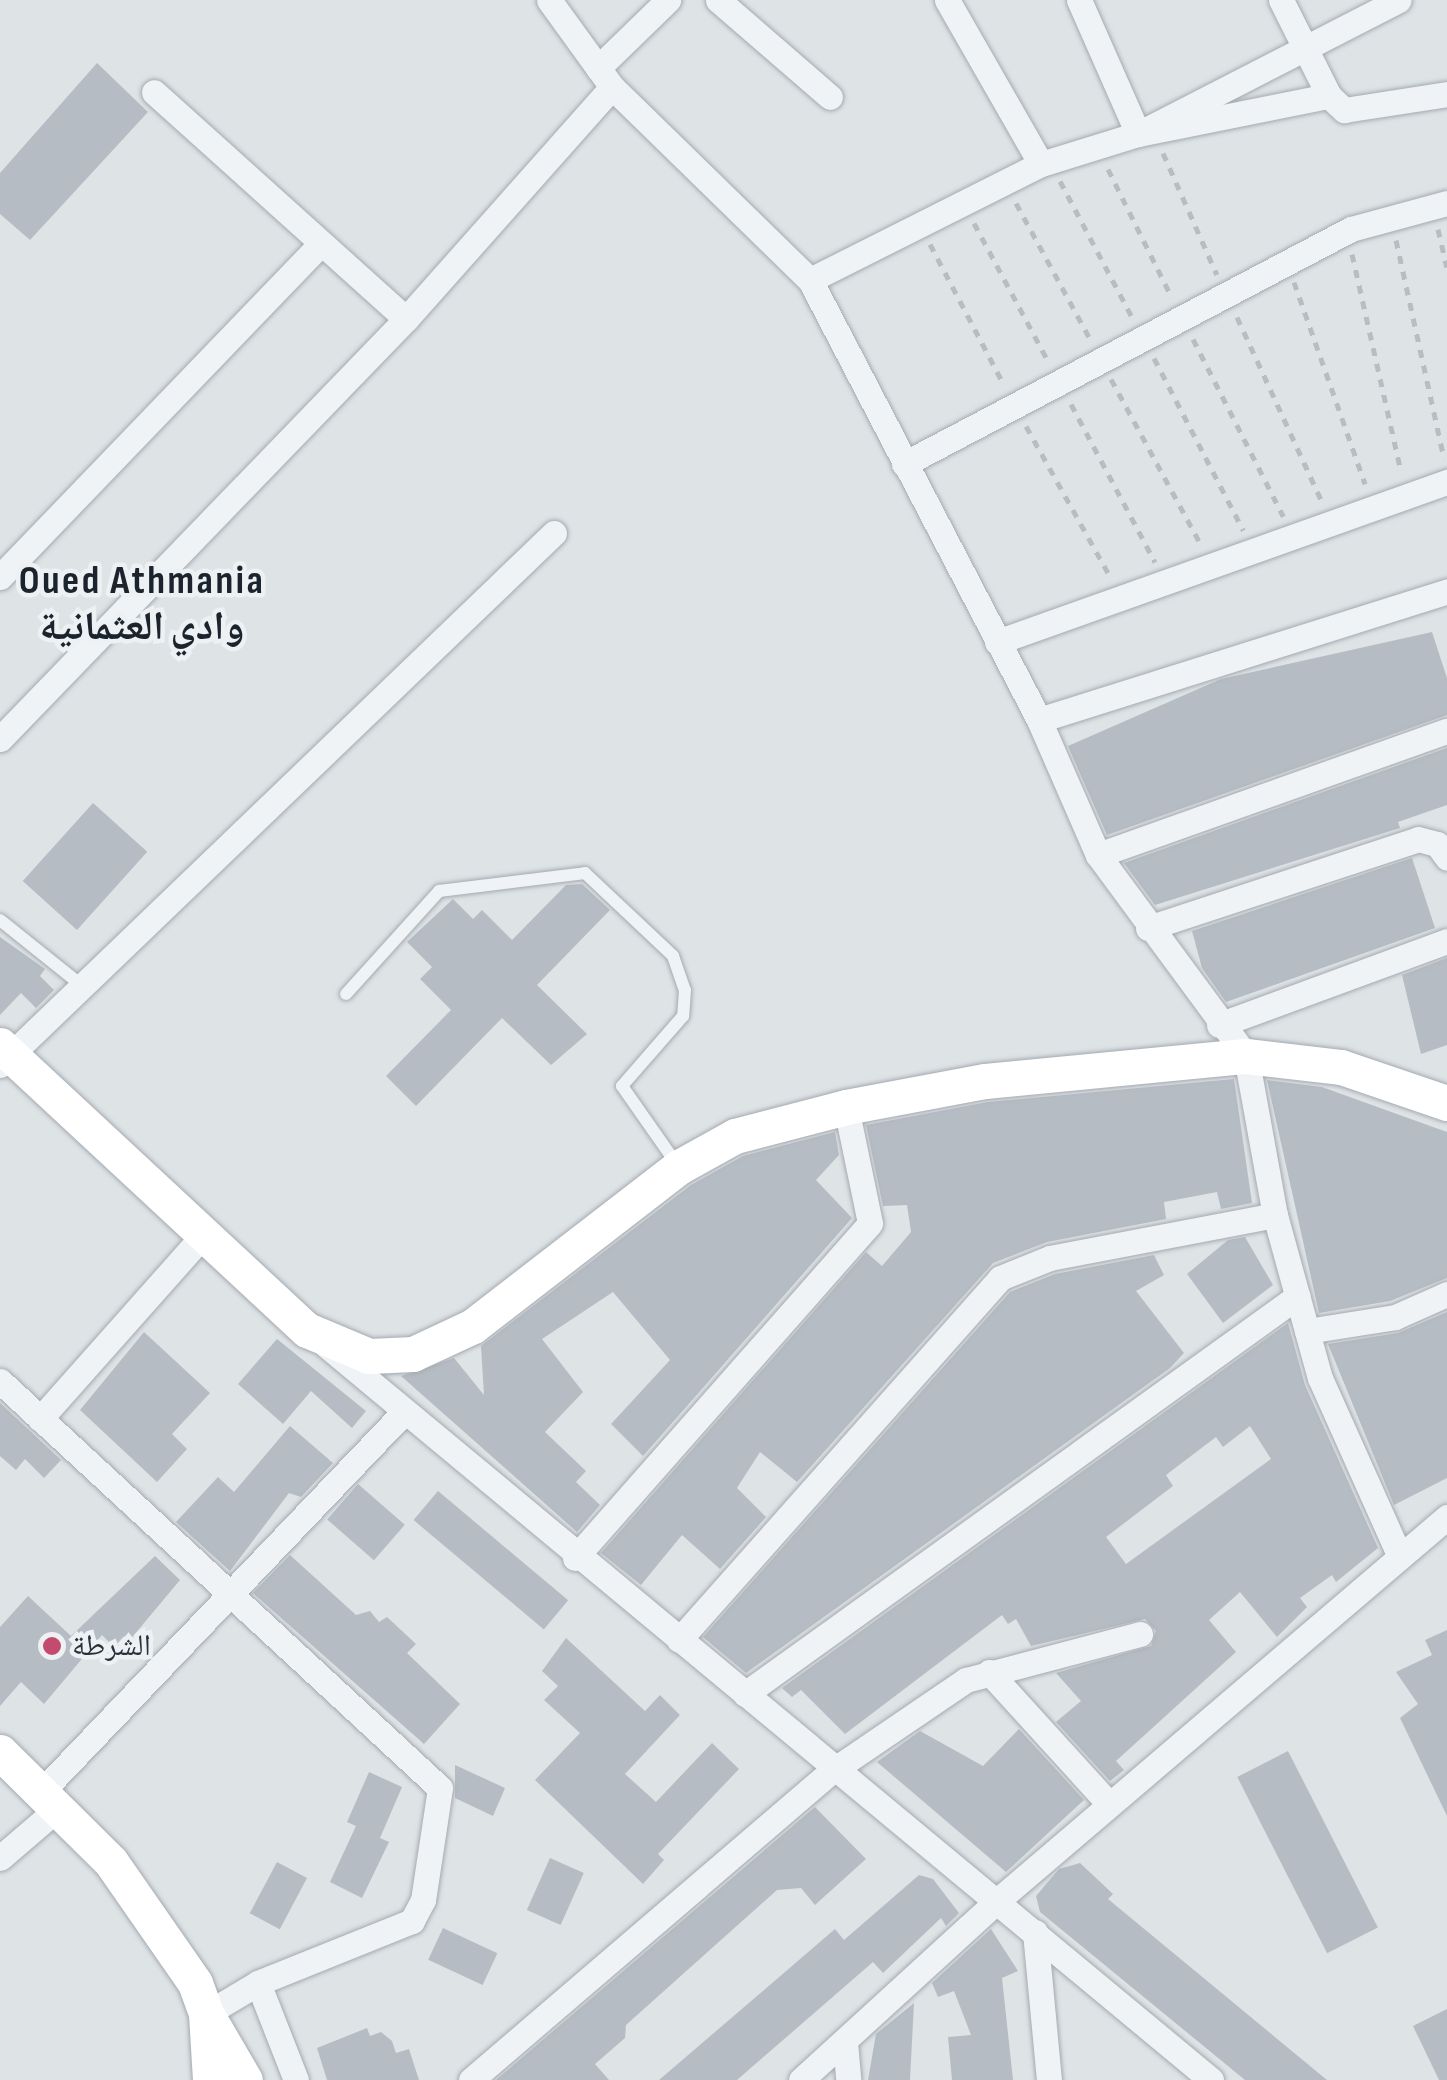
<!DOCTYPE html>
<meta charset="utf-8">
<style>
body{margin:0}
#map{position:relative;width:1447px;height:2080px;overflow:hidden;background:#dee3e6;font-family:"Sofia Sans Condensed","Noto Naskh Arabic",sans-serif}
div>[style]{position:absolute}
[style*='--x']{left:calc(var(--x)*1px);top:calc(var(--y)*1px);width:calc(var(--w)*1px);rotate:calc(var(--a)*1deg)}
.building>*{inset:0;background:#b6bcc3;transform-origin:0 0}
.path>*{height:5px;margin-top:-2.5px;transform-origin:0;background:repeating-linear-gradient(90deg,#b8bdc1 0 8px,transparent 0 16px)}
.roads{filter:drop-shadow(0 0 2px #a4aab0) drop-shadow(0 0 2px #a4aab0)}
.service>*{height:12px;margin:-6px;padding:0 6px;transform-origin:6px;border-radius:6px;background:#f0f3f5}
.minor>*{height:25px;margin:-12.5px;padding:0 12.5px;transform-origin:12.5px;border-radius:12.5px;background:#f0f3f5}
.secondary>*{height:35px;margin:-17.5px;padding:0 17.5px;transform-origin:17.5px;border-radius:17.5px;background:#fff}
.dots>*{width:28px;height:28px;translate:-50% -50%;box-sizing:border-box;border:5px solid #edf1f4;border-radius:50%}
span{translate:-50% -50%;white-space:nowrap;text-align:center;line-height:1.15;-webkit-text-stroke:9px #edf1f4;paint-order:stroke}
.poi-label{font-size:30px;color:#28323c}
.left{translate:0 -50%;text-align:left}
.district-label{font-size:40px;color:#1b232d;font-weight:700;letter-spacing:2.5px}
</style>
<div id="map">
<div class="building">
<i style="clip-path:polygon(97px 63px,148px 112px,30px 240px,0 214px,0 173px)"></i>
<i style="clip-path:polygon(1432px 632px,1447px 678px,1447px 715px,1107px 835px,1068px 746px,1221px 679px)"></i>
<i style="clip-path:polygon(1447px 748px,1447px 805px,1398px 822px,1400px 828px,1155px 905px,1124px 863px)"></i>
<i style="left:93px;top:803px;width:73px;height:105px;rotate:42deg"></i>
<i style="clip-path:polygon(1412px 858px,1435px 928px,1226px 1002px,1202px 968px,1192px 931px)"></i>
<i style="clip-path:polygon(582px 884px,610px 910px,537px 985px,587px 1034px,551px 1065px,502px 1018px,416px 1106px,386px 1076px,451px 1010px,420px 979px,432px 967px,407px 942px,453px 899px,473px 919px,482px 910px,512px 940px,566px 885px)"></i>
<i style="clip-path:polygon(0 937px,45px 969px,40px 976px,54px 990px,36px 1008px,21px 993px,0 1015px)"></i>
<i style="clip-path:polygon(1447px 958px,1447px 1045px,1421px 1054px,1402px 975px)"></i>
<i style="clip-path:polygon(1234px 1079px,1252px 1203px,1221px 1209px,1217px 1192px,1164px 1202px,1166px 1219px,1047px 1242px,993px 1263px,797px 1482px,760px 1452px,737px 1488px,766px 1517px,720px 1569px,682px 1535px,641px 1585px,601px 1553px,866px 1252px,882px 1266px,911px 1232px,907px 1205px,883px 1206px,866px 1125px,988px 1102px)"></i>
<i style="clip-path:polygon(1267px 1080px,1322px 1087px,1447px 1132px,1447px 1278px,1390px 1301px,1319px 1313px)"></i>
<i style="clip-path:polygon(835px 1132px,839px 1155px,816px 1180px,852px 1218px,643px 1456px,611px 1424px,670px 1360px,613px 1292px,542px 1339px,583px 1392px,545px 1432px,586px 1471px,576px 1482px,600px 1505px,577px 1532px,401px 1376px,454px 1358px,484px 1395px,481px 1346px,691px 1185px,743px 1156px)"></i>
<i style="clip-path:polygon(1245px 1237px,1273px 1285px,1223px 1323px,1187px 1274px,1228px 1240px)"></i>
<i style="clip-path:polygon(1154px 1255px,1164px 1275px,1136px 1291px,1184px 1353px,1170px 1368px,746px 1673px,703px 1637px,1010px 1292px,1055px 1274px)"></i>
<i style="clip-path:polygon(1447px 1312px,1447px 1478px,1394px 1505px,1328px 1344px,1398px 1333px)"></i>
<i style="clip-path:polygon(evenodd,1288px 1323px,1305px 1385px,1378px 1548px,1336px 1582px,1332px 1575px,1300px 1598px,1307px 1607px,1277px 1637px,1240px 1592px,1209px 1620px,1236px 1652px,1116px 1761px,1124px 1770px,1110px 1781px,1056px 1722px,1081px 1701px,1056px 1673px,1151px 1646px,1156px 1631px,1145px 1619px,1031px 1646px,1016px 1619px,1008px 1624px,1002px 1615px,845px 1734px,801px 1690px,792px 1697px,782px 1688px,1288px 1323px,1250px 1426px,1271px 1459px,1126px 1564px,1106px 1537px,1173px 1486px,1166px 1475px,1216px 1437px,1223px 1447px,1250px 1426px)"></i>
<i style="clip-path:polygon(144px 1332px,210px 1393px,172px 1434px,187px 1449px,157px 1482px,80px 1410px)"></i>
<i style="clip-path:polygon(277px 1339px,366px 1411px,352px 1428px,311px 1391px,283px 1424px,238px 1384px)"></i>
<i style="clip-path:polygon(0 1403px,61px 1460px,44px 1478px,25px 1459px,16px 1470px,0 1456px)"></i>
<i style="clip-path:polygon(290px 1426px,333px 1463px,301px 1497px,289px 1493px,230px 1571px,176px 1522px,218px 1477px,234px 1492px)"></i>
<i style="left:358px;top:1484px;width:62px;height:47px;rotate:41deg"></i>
<i style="left:438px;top:1491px;width:170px;height:38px;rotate:40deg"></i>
<i style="clip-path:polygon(290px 1555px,356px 1615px,370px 1611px,379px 1622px,387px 1617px,416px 1644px,407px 1653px,460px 1704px,424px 1744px,253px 1593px)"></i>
<i style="clip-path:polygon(155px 1556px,180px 1580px,129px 1641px,124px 1636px,114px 1647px,102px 1635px,44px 1704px,21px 1682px,0 1706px,0 1627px,28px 1596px,71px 1636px)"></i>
<i style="clip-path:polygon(1447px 1630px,1447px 1816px,1400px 1718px,1418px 1704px,1396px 1672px,1432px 1655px,1425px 1640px)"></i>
<i style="clip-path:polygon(566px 1638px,645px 1711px,660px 1695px,680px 1715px,625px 1774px,656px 1802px,712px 1743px,739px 1769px,658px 1854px,664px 1860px,643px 1884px,535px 1780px,580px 1733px,544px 1700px,558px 1686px,542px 1671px)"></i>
<i style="clip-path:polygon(1019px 1729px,1084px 1800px,1006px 1872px,877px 1762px,920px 1731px,983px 1766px)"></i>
<i style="left:1288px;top:1751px;width:198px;height:57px;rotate:63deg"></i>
<i style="clip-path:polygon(455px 1765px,505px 1788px,493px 1816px,455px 1798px)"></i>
<i style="clip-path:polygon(369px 1772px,402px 1787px,380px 1838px,389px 1842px,362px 1898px,330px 1882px,356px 1826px,347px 1822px)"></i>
<i style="clip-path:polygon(815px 1807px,866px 1859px,815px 1905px,801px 1888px,777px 1890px,626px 2025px,625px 2038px,595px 2064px,609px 2080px,496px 2080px)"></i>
<i style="left:550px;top:1858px;width:37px;height:57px;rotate:24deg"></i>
<i style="left:277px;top:1862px;width:34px;height:58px;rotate:28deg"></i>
<i style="clip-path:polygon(1080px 1863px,1113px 1894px,1108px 1899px,1327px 2080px,1245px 2080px,1040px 1912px,1036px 1896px,1059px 1869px)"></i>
<i style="clip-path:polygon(919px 1875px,933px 1879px,959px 1913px,946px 1926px,941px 1918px,883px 1973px,873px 1962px,737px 2080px,659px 2080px,835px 1929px,844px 1940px)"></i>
<i style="left:443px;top:1928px;width:60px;height:35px;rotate:25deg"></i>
<i style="clip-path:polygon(991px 1929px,1018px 1971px,1002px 1978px,1013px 2080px,952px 2080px,948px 2037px,971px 2035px,954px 1991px,938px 1997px,932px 1983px)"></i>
<i style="clip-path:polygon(914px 2003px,910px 2080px,868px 2080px,876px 2034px)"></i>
<i style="clip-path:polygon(1447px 2009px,1447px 2080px,1439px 2080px,1413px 2026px)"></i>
<i style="clip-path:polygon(367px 2028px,370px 2036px,381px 2032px,392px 2041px,396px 2053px,409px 2049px,419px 2080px,327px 2080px,317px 2048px)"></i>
</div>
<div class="path">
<i style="--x:1163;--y:153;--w:133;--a:66.1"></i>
<i style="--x:1108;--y:169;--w:144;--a:63.6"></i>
<i style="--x:1060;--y:181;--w:154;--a:62.1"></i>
<i style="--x:1016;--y:203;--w:155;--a:61.4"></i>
<i style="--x:974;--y:223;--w:159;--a:61.8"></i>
<i style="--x:1438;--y:229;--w:39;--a:77"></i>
<i style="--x:1396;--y:240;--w:224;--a:77.6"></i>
<i style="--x:930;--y:244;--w:159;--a:62.3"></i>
<i style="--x:1352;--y:254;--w:223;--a:77.3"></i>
<i style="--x:1294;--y:282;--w:214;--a:70.6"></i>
<i style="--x:1237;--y:317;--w:204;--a:65.3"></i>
<i style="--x:1193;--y:339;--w:199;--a:63"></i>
<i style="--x:1154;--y:358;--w:194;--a:62.6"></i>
<i style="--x:1111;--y:379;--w:189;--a:61.5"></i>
<i style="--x:1071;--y:404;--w:179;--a:62"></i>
<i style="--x:1026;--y:426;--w:174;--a:60.8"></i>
</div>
<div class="roads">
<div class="service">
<i style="--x:0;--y:920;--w:102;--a:38.7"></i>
<i style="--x:346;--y:994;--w:139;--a:-47.9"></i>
<i style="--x:439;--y:891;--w:147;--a:-7"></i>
<i style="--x:585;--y:873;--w:121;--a:43.3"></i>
<i style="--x:673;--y:956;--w:36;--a:71"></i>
<i style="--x:685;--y:990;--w:26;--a:94"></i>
<i style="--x:683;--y:1016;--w:93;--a:131.1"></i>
<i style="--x:622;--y:1086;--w:98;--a:55"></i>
</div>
<div class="minor">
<i style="--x:549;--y:0;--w:107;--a:54.1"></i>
<i style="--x:612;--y:87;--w:277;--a:44.3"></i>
<i style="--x:810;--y:280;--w:496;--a:62.5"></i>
<i style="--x:1039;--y:720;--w:147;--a:66.4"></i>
<i style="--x:1098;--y:855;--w:250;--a:53.6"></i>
<i style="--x:1246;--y:1056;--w:162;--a:79.7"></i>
<i style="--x:1275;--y:1215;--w:169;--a:74.6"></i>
<i style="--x:1320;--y:1378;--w:194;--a:65.9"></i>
<i style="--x:718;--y:0;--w:148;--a:40.9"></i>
<i style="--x:947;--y:0;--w:189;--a:60.2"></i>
<i style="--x:1079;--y:0;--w:146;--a:66.2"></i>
<i style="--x:1138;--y:134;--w:195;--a:-11.3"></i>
<i style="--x:1281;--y:0;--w:107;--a:63.4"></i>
<i style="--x:1329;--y:96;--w:21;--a:43"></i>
<i style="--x:1344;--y:110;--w:104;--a:-8.8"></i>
<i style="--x:598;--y:68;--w:98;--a:-44.2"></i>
<i style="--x:810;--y:280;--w:258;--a:-26.7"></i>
<i style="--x:1041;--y:164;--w:102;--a:-17.2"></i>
<i style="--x:1138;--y:134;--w:293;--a:-27.2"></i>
<i style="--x:406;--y:319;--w:310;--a:-48.4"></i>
<i style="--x:904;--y:464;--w:505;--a:-27.73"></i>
<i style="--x:1351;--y:229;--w:99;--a:-15.2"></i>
<i style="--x:0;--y:577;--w:460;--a:-46.1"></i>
<i style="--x:997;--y:642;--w:478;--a:-19.6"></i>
<i style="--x:1039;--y:720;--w:428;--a:-17.5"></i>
<i style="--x:0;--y:739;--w:584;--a:-45.97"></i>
<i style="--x:406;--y:319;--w:339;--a:-138"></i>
<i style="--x:1098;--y:855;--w:370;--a:-19.6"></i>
<i style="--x:1148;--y:928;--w:284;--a:-18.2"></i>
<i style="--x:1418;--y:839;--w:20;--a:15"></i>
<i style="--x:1437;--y:844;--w:17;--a:54"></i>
<i style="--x:1219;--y:1025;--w:243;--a:-20.2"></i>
<i style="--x:0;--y:1065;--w:768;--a:-43.84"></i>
<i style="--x:1307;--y:1331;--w:89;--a:-9"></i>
<i style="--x:1395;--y:1317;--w:57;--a:-23.9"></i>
<i style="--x:327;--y:1346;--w:1149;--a:39.7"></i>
<i style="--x:0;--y:1381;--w:599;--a:42.77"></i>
<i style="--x:440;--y:1788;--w:113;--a:98.6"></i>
<i style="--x:423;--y:1900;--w:24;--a:118"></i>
<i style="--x:412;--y:1921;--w:166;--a:158.1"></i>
<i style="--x:258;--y:1983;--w:61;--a:149.2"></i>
<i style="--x:40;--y:1419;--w:247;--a:-48.4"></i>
<i style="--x:575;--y:1558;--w:446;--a:-48.6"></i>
<i style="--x:870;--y:1223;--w:118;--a:-101.7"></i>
<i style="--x:679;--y:1640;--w:484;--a:-48.4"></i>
<i style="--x:1000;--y:1278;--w:54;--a:-21.8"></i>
<i style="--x:1050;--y:1258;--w:229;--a:-10.8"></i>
<i style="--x:989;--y:1672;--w:178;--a:47.7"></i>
<i style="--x:745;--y:1694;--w:681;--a:-35.74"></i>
<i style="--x:42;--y:1791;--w:524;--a:-46.31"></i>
<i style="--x:0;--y:1858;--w:74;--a:-40.6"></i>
<i style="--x:1035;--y:1932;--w:149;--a:84.6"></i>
<i style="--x:258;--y:1983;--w:104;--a:68.6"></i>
<i style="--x:845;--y:2042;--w:38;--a:85"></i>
<i style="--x:471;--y:2080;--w:475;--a:-40.6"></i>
<i style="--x:832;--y:1771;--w:162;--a:-34.2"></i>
<i style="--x:966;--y:1680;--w:180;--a:-14.8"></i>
<i style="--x:801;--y:2080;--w:265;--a:-42.4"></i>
<i style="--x:997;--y:1901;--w:592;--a:-40.48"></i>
</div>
<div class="secondary">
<i style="--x:0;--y:1045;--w:419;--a:42.9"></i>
<i style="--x:307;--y:1330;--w:67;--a:22.8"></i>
<i style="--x:369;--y:1356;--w:44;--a:-2.6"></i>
<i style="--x:413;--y:1354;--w:66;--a:-25"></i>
<i style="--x:473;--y:1326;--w:260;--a:-37.7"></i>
<i style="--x:679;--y:1167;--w:64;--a:-29"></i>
<i style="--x:735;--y:1136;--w:115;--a:-14.6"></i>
<i style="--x:846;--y:1107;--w:141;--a:-10.6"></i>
<i style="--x:985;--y:1081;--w:262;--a:-5.5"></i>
<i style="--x:1246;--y:1056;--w:96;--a:6.6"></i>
<i style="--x:1341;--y:1067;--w:112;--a:18.8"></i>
<i style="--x:0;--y:1752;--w:156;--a:44.7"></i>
<i style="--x:111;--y:1862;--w:147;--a:55.2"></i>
<i style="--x:195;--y:1983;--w:33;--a:70"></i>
<i style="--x:206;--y:2014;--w:66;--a:86.5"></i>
<i style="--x:207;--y:2015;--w:75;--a:59.7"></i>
</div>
</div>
<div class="dots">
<i style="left:52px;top:1646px;background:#c34b6f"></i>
</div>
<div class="poi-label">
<span class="left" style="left:72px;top:1646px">الشرطة</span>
</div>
<div class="district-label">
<span style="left:142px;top:604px">Oued Athmania<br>وادي العثمانية</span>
</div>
</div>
